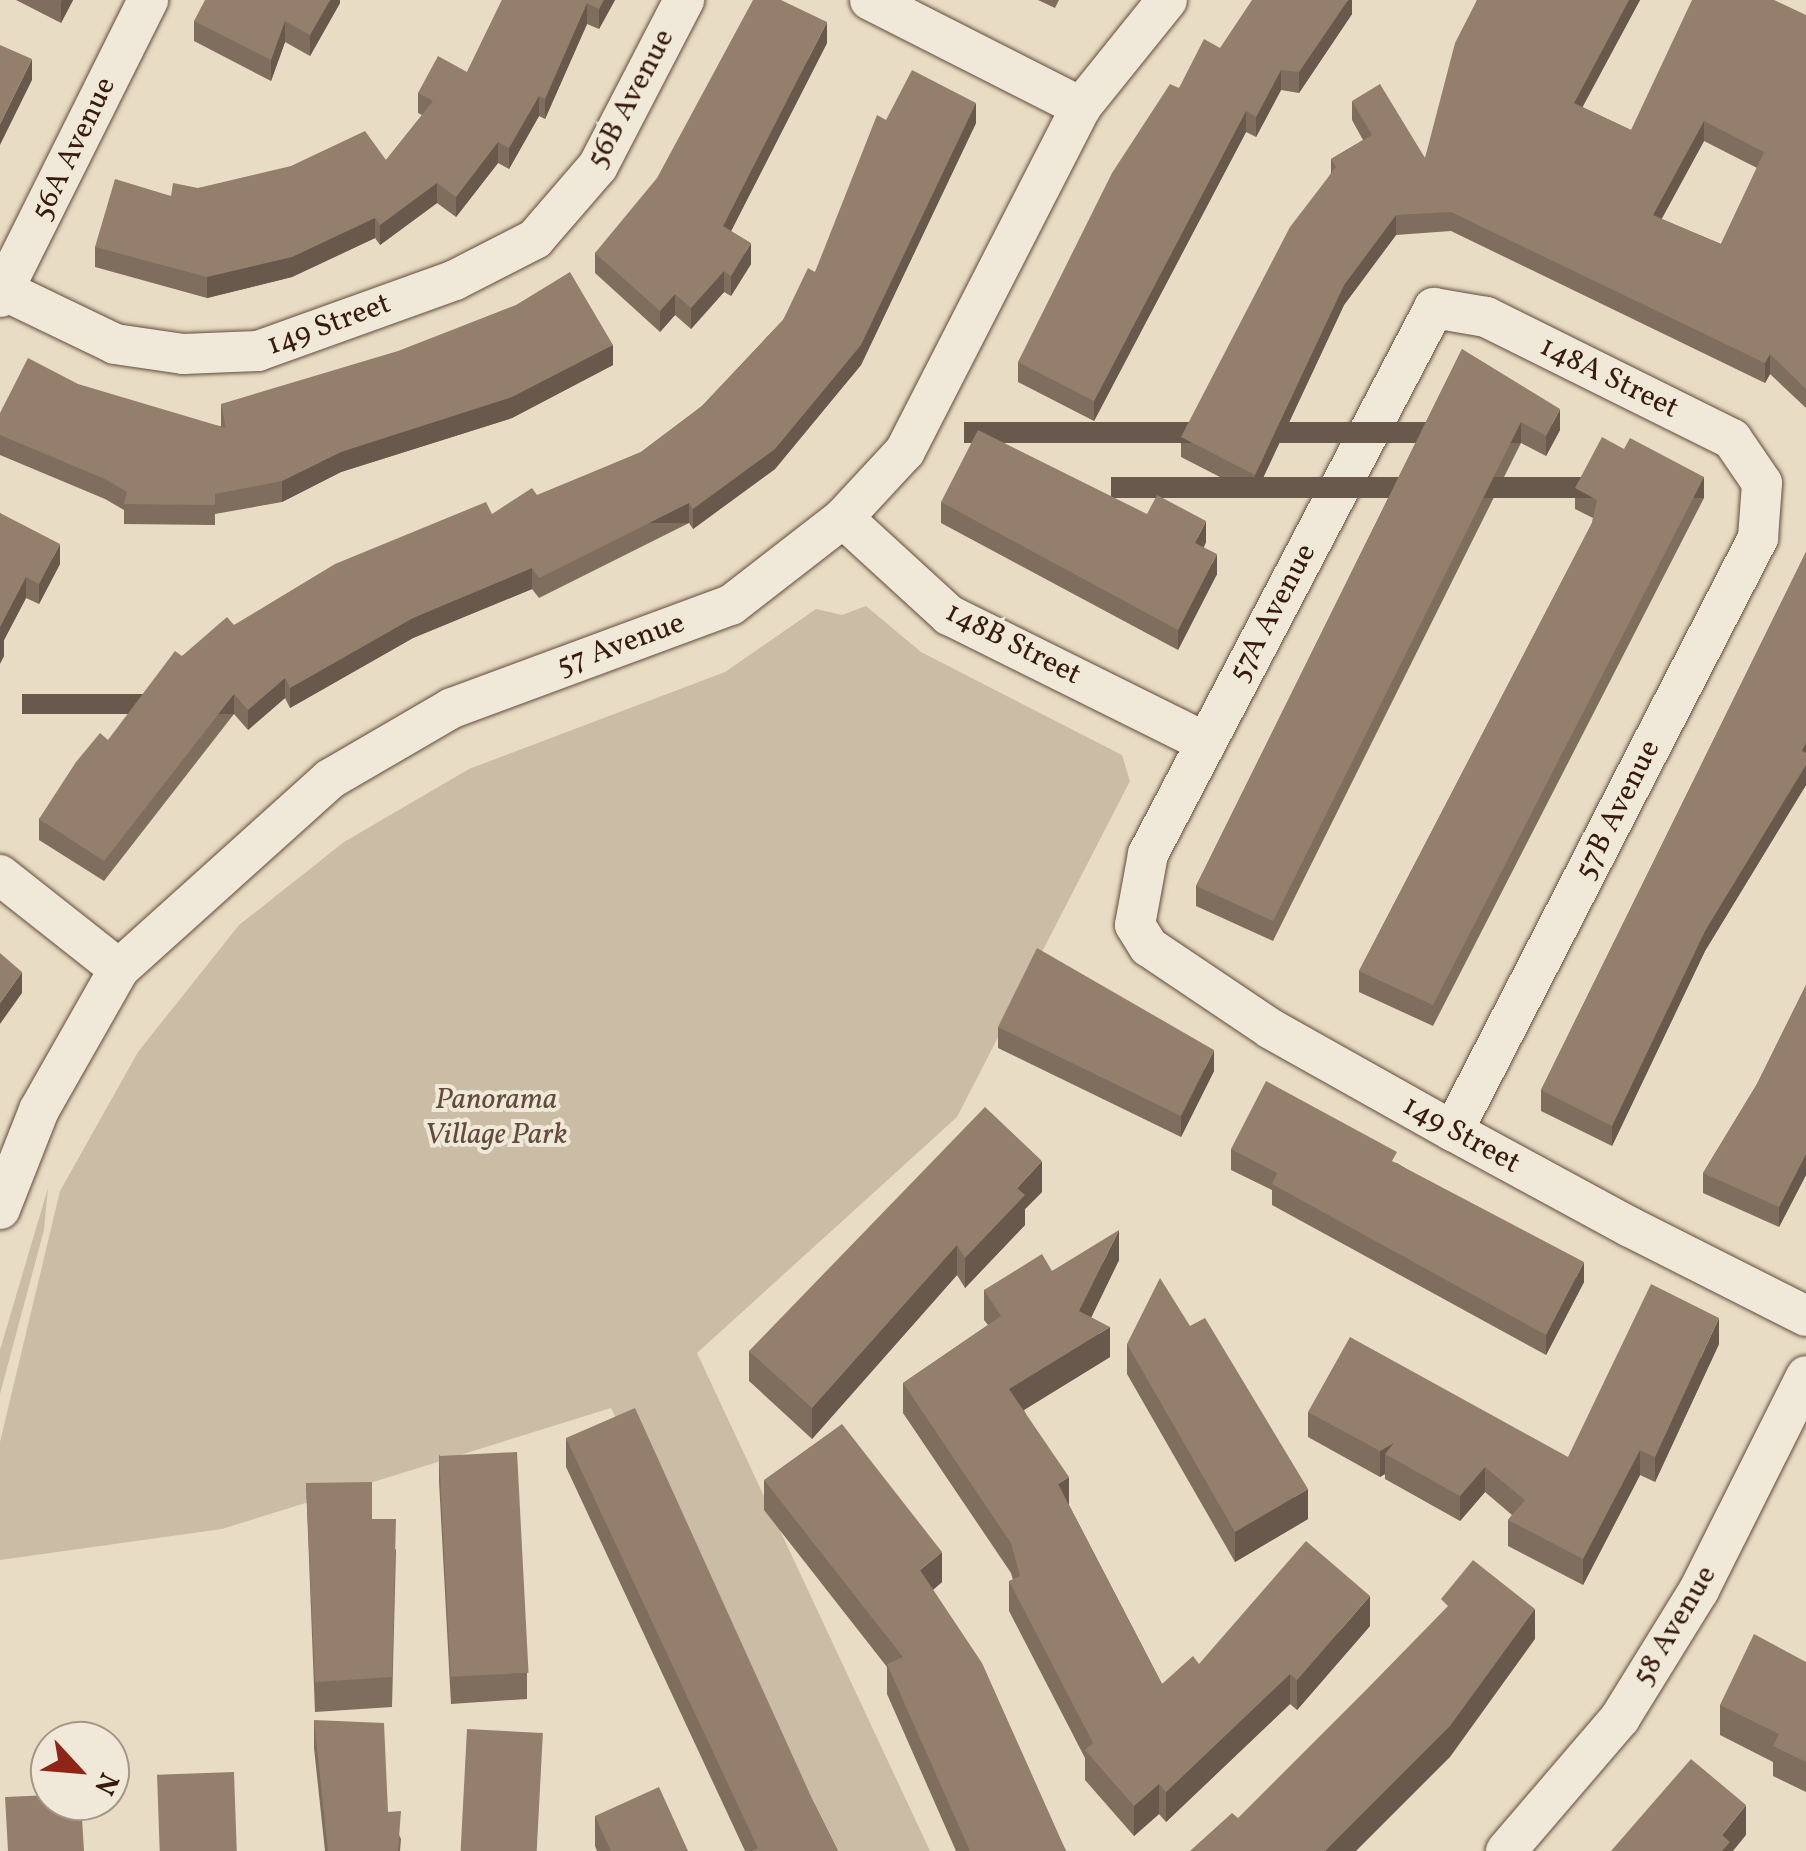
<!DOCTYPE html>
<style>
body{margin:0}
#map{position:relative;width:1806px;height:1851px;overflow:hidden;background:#e8ddc4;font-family:Vollkorn,serif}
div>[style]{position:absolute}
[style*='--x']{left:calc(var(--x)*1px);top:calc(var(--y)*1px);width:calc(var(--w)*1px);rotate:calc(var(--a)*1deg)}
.green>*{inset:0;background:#cabca5}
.roads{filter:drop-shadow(0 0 2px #644b3c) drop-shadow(0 0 2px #644b3c)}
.minor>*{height:40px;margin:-20px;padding:0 20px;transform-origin:20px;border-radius:20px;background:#f0e9d9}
.wall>*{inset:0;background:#7f6d5e}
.shaded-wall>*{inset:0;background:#68594c;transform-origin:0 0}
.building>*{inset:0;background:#947f6d;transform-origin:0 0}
span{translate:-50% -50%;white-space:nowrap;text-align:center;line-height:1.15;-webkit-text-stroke:8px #f0e9d9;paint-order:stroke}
.street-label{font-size:30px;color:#381a0f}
.park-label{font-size:30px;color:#644b3c;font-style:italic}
.north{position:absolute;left:30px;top:1721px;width:100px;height:100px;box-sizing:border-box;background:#f0e9d9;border:2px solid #a69688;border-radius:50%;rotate:116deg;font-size:28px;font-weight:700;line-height:40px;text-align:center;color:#381a0f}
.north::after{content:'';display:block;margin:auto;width:35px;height:45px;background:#8f2418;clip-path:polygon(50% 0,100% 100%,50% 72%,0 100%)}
</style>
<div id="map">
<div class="green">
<i style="clip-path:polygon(866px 606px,921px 652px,1122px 755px,1130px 781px,957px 1117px,697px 1353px,930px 1851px,823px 1851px,611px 1408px,222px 1529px,0 1560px,0 1442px,60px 1191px,138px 1052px,239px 925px,344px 842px,469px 769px,725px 672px,816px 609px,842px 615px)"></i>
<i style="clip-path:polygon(48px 1188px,44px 1230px,0 1394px,0 1350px)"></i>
</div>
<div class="roads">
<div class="minor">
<i style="--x:870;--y:0;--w:237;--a:26.9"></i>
<i style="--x:3;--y:290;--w:124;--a:25.7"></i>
<i style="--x:115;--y:344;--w:69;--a:8.4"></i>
<i style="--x:183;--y:354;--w:75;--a:-2.3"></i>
<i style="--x:258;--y:351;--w:209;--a:-19.8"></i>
<i style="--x:455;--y:280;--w:90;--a:-27.1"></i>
<i style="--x:535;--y:239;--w:96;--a:-49.2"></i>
<i style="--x:598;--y:166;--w:187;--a:-62.6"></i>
<i style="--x:0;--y:297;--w:332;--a:-63.5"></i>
<i style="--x:843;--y:518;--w:144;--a:42.5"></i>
<i style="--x:949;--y:615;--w:286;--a:26.4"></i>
<i style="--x:0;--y:875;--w:152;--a:38.3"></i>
<i style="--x:1453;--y:1131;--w:667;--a:-62.78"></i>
<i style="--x:1758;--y:538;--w:55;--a:-85.8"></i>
<i style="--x:1762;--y:483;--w:53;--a:-124.3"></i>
<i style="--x:1732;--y:439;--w:275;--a:-153.6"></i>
<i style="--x:1486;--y:317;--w:53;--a:-170.2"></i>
<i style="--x:1434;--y:308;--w:616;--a:117.65"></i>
<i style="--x:1148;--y:854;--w:72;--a:100.4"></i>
<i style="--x:1135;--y:925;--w:26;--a:58"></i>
<i style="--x:1149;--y:947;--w:147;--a:33.9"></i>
<i style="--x:1271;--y:1029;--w:209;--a:29.3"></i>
<i style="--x:1453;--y:1131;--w:201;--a:28.5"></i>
<i style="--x:1630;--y:1227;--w:197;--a:26.8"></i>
<i style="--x:0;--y:1209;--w:106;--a:-68.5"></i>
<i style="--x:39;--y:1110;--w:162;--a:-60.4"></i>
<i style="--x:119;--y:969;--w:284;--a:-42"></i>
<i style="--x:330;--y:779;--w:141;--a:-30.2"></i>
<i style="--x:452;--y:708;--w:297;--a:-20.3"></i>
<i style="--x:731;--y:605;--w:142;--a:-37.8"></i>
<i style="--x:843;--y:518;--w:91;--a:-47.2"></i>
<i style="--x:905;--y:451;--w:386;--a:-62.9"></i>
<i style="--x:1081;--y:107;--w:137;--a:-51.2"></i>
<i style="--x:1506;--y:1851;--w:175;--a:-49.4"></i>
<i style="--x:1620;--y:1718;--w:150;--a:-58.3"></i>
<i style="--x:1699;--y:1590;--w:239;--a:-63.4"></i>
</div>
</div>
<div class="wall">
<i style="clip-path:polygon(16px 0,73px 0,61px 23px)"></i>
<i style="clip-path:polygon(340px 0,340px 3px,310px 56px,285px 42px,271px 81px,194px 41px,194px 21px)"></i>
<i style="clip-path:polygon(502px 0,615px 0,599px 29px,587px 24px,545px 119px,539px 116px,509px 169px,498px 163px,456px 217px,437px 203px,380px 245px,375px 238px,292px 277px,207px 298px,95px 267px,95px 247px,171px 196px,198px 188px,386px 160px,422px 115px,418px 113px,418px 93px,467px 72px)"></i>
<i style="clip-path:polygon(1038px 0,1059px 0,1055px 8px)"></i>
<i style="clip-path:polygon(1352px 0,1352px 14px,1299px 93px,1281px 90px,1256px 137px,1246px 132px,1094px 421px,1018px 382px,1018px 362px,1179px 88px,1220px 48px)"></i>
<i style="clip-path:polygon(evenodd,1477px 0,1640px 0,1582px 107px,1631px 130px,1806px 15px,1806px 408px,1770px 374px,1765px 383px,1451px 231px,1396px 235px,1344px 305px,1255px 495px,1181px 457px,1181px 437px,1331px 173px,1331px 159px,1363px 140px,1352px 120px,1352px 101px,1425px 158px,1477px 0,1704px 141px,1757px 168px,1721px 244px,1661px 219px,1704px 141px)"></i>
<i style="clip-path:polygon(827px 43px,731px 231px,751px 264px,731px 296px,724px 292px,691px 329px,675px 315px,660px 332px,595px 273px,595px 253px)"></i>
<i style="clip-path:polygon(976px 123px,861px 365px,775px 469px,693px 529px,689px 523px,539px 598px,532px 589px,413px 638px,290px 708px,285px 698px,248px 730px,234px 714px,104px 881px,39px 840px,39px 819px,182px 656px,234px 625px,641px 452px,702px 406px,783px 320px,815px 272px)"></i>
<i style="clip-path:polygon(1462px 349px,1560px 430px,1546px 456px,1521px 443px,1273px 941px,1196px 906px,1196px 886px)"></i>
<i style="clip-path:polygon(613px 365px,512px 418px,341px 472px,282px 502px,215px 514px,215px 525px,124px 524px,124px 510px,105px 499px,0 455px,0 413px,221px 426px,221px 404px)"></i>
<i style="clip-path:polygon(1575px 488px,1704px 498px,1433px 1026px,1359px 992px,1359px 971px,1592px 523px,1593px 518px,1575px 509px)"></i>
<i style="clip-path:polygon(941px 502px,1147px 514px,1206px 542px,1204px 547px,1217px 574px,1178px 650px,941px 523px)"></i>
<i style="clip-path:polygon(0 513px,60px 564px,39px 604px,26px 598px,4px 640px,4px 656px,0 664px)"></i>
<i style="clip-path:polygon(1806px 552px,1806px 785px,1705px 951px,1612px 1146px,1541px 1111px,1541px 1090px)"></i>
<i style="clip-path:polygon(1806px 985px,1806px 1175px,1779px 1227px,1703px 1193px,1703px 1173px,1757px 1084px)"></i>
<i style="clip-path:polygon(998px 1027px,1214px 1071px,1181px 1137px,998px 1048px)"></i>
<i style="clip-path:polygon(1231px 1149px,1397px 1163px,1584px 1282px,1546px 1355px,1272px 1205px,1272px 1190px,1231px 1170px)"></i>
<i style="clip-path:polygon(1042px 1192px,1025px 1209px,1025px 1225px,965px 1288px,957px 1275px,812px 1439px,749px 1381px,749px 1351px)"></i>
<i style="clip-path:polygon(1119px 1260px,1091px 1318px,1110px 1357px,1024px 1410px,1069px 1505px,1162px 1684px,1199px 1664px,1370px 1626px,1297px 1710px,1290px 1704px,1166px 1822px,1159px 1814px,1134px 1836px,1085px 1780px,1085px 1758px,1009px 1611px,1009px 1581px,1013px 1580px,1011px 1573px,903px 1413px,903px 1383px,988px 1325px,984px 1320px,984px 1290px,1052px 1271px)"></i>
<i style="clip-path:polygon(1190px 1326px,1308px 1519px,1235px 1562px,1127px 1374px,1127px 1344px)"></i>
<i style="clip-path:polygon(1719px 1344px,1655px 1482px,1640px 1475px,1583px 1585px,1508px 1546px,1508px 1520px,1512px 1515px,1485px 1492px,1460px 1521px,1385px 1479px,1385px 1474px,1380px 1477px,1308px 1437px,1308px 1412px,1568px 1457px)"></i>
<i style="clip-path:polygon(566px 1438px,814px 1803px,838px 1851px,745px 1851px,566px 1467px)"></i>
<i style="clip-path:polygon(439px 1454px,527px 1673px,527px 1699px,451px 1704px,439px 1481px)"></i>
<i style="clip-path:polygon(764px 1480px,942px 1582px,933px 1590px,1066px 1851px,956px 1851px,887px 1694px,887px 1667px,764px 1510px)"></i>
<i style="clip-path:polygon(306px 1483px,372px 1519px,396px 1550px,392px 1707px,315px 1712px)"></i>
<i style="clip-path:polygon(1806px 1662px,1806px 1792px,1773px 1776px,1773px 1762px,1720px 1735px,1720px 1705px)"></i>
<i style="clip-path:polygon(314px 1720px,388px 1812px,401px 1839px,400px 1851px,325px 1851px,314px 1748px)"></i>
<i style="clip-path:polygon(595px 1816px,688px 1851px,597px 1851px,595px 1846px)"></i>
</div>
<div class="shaded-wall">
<i style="clip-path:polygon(62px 0,73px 0,61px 23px,61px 3px)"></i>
<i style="clip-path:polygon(330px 0,340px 0,340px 3px,310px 56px,310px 35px)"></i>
<i style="clip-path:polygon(604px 0,615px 0,599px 29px,599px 9px)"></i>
<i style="clip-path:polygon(1348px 0,1352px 0,1352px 14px,1299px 93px,1299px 72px)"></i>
<i style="clip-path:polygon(1629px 0,1640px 0,1574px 123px,1574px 103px)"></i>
<i style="clip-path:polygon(587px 3px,587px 24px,545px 119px,545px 99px)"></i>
<i style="clip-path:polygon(285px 21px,285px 42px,271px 81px,271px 60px)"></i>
<i style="clip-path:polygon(827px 22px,827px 43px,723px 247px,723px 226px)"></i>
<i style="clip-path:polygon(32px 59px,32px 80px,0 145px,0 124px)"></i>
<i style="clip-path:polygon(1281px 70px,1281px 90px,1256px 137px,1256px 117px)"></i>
<i style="clip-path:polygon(539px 96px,539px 116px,509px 169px,509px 148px)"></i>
<i style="clip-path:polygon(976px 103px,976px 123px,861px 365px,775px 469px,693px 529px,693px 509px)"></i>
<i style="clip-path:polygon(1246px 111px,1246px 132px,1094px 421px,1094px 401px)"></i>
<i style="clip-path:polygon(1704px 121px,1704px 141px,1653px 235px,1653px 215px)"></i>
<i style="clip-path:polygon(498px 142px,498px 163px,456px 217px,456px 197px)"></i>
<i style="clip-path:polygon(437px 183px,437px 203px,380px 245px,380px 225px)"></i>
<i style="clip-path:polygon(1396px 215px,1396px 235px,1344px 305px,1255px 495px,1255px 475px,1344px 285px)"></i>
<i style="clip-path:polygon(375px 218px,375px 238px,292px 277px,207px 298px,207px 277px)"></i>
<i style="clip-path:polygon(751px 243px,751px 264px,731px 296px,731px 276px)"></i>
<i style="clip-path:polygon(724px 271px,724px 292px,691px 329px,691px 308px)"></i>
<i style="clip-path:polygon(675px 294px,675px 315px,660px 332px,660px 311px)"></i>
<i style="clip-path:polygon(613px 345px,613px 365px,512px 418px,341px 472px,282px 502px,282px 481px,341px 452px)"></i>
<i style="clip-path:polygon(1770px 354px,1770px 374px,1765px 383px,1765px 363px)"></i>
<i style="clip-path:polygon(1560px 409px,1560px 430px,1546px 456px,1546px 436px)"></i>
<i style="left:1521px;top:422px;width:21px;height:557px;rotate:90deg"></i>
<i style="left:1704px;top:477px;width:21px;height:593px;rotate:90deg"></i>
<i style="left:689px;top:503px;width:20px;height:168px;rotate:90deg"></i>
<i style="clip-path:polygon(1206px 521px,1206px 542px,1195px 563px,1195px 543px)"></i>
<i style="clip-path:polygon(60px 544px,60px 564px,39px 604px,39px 584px)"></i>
<i style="clip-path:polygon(1217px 554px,1217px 574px,1178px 650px,1178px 630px)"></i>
<i style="clip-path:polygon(532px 568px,532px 589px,413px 638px,290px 708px,290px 688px,413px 618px)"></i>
<i style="clip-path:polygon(26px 577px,26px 598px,4px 640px,4px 656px,0 663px,0 627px)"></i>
<i style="clip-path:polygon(285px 678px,285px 698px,248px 730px,248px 710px)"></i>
<i style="left:234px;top:694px;width:20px;height:212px;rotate:90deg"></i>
<i style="clip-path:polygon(1806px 743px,1806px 785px,1705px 951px,1612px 1146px,1612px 1126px,1705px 931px)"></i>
<i style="clip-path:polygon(22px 972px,22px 993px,0 1024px,0 1003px)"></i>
<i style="clip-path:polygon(1214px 1050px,1214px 1071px,1181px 1137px,1181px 1116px)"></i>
<i style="clip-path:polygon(1806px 1154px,1806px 1175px,1779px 1227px,1779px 1207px)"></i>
<i style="clip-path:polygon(1042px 1161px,1042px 1192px,1025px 1209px,1025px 1225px,965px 1288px,965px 1258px,1017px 1188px)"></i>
<i style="clip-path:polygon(1119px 1230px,1119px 1260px,1079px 1342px,1079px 1311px)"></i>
<i style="clip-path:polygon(957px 1245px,957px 1275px,812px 1439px,812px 1408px)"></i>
<i style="clip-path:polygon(1584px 1262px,1584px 1282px,1546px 1355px,1546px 1335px)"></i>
<i style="clip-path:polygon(1719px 1318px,1719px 1344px,1655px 1482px,1655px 1457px)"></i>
<i style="clip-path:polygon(1110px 1327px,1110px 1357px,1009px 1419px,1009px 1389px)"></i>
<i style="clip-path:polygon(1394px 1443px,1385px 1454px,1385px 1474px,1380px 1477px,1380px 1451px)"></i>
<i style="clip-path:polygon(1640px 1450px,1640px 1475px,1583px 1585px,1583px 1559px)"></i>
<i style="clip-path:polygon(1485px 1467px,1485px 1492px,1460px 1521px,1460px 1496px)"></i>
<i style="clip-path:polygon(1069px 1477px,1069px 1507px,1058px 1484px)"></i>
<i style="clip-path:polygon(1308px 1489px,1308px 1519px,1235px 1562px,1235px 1532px)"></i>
<i style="clip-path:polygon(942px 1552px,942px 1582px,920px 1600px,920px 1570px)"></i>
<i style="clip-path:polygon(1370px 1596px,1370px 1626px,1297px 1710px,1297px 1680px)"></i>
<i style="clip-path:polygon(1535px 1609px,1535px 1639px,1450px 1757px,1356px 1851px,1325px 1851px)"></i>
<i style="clip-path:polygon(1290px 1674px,1290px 1704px,1166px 1822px,1166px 1792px)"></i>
<i style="clip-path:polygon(1159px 1784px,1159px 1814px,1134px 1836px,1134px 1806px)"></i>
<i style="clip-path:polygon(1746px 1805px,1746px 1835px,1733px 1851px,1722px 1851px,1722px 1835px)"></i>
</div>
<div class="building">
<i style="clip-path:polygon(205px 0,330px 0,310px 35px,285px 21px,271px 60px,194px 21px)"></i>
<i style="clip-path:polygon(502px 0,604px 0,599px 9px,587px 3px,545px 99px,539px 96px,509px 148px,498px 142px,456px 197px,437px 183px,380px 225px,375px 218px,292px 257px,207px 277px,95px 247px,115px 179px,171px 196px,173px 183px,198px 188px,291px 166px,365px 131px,386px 160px,433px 101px,418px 93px,438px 56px,467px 72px)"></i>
<i style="clip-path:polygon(753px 0,781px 0,827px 22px,723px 226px,751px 243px,731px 276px,724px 271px,691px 308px,675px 294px,660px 311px,595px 253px,657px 178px)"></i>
<i style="clip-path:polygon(1252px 0,1348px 0,1299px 72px,1281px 70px,1256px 117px,1246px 111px,1094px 401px,1018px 362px,1112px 173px,1170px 84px,1179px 88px,1204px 39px,1220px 48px)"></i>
<i style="clip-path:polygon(evenodd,1477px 0,1629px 0,1574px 103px,1631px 130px,1692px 0,1774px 0,1806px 15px,1806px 389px,1770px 354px,1765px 363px,1451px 212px,1396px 215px,1344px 285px,1255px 475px,1181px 437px,1290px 227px,1336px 167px,1331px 159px,1372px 135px,1352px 101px,1380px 84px,1425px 158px,1455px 43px,1477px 0,1704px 121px,1764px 152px,1721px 244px,1653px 215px,1704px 121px)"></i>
<i style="clip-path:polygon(0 45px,32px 59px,0 124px)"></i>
<i style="clip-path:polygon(912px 70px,976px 103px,861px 345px,775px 449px,693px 509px,689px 503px,539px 578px,532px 568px,413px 618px,290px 688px,285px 678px,248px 710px,234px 694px,104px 861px,39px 819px,76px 762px,100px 733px,108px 740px,175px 651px,182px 656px,227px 617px,234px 625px,335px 564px,486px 502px,492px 514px,532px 488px,537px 495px,641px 452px,702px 406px,783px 320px,808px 268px,815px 272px,877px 115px,886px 120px)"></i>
<i style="clip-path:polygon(570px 272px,613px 345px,512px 397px,341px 452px,282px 481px,215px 494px,215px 505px,124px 504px,127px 492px,105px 479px,0 435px,0 413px,28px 358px,78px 384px,226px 428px,221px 404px,398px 351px,516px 305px)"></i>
<i style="clip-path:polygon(1462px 349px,1560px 409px,1546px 436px,1521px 422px,1273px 921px,1196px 886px)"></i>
<i style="clip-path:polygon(978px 430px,1147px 514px,1157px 495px,1206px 521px,1195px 543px,1217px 554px,1178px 630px,941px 502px)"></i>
<i style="clip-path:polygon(1602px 437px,1624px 449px,1630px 438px,1704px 477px,1433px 1005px,1359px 971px,1592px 523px,1597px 500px,1575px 488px)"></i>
<i style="clip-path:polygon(0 513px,60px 544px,39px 584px,26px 577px,0 627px)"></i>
<i style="clip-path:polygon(1806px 552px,1806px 743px,1802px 751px,1806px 753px,1806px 765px,1705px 931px,1612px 1126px,1541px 1090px)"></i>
<i style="clip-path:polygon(1037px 948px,1214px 1050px,1181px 1116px,998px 1027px)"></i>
<i style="clip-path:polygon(0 953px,22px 972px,0 1003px)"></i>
<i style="clip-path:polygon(1806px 985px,1806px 1154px,1779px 1207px,1703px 1173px,1757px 1084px)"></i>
<i style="clip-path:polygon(1266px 1081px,1397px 1152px,1392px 1161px,1584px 1262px,1546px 1335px,1272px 1184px,1277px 1173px,1231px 1149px)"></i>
<i style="clip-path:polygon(985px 1107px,1042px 1161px,1017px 1188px,1025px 1195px,965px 1258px,957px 1245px,812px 1408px,749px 1351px)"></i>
<i style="clip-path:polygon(1119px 1230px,1079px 1311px,1110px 1327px,1009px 1389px,1069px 1477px,1058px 1484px,1162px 1684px,1193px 1656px,1199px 1664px,1306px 1541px,1370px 1596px,1297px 1680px,1290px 1674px,1166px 1792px,1159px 1784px,1134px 1806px,1085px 1750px,1093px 1743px,1009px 1581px,1020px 1576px,1011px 1543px,903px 1383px,1001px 1316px,984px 1290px,1042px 1254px,1052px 1271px)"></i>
<i style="clip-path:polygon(1160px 1278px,1190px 1326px,1205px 1318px,1308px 1489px,1235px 1532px,1127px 1344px)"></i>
<i style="clip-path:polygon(1651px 1284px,1719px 1318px,1655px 1457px,1640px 1450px,1583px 1559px,1508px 1520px,1525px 1500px,1485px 1467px,1460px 1496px,1385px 1454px,1394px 1443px,1380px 1451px,1308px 1412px,1350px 1337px,1568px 1457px)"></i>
<i style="clip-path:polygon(635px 1408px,814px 1803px,838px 1851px,752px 1851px,758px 1848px,566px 1438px)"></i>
<i style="clip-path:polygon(842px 1424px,942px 1552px,920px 1570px,982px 1663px,1066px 1851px,970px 1851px,887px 1664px,903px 1657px,764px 1480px)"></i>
<i style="left:517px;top:1452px;width:221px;height:78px;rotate:87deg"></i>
<i style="clip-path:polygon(372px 1482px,372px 1519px,396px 1519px,392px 1677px,315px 1682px,306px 1483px)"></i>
<i style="clip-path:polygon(1473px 1560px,1535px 1609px,1450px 1726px,1325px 1851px,1190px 1851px,1232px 1813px,1238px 1818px,1368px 1688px,1448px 1606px,1441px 1599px)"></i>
<i style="clip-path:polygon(1754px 1634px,1806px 1662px,1806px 1762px,1773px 1746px,1779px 1734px,1720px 1705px)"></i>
<i style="clip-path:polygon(314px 1720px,384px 1723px,388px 1812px,401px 1811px,398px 1851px,328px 1851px)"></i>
<i style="left:467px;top:1729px;width:76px;height:122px;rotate:3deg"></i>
<i style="clip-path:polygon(1691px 1759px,1746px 1805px,1722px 1835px,1730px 1842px,1722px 1851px,1611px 1851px)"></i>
<i style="left:234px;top:1772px;width:79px;height:77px;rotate:88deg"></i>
<i style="clip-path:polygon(659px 1787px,688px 1851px,611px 1851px,595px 1816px)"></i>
<i style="clip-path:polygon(50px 1795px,50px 1801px,81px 1801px,84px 1851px,8px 1851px,5px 1797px)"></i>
</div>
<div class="street-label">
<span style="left:631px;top:99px;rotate:-62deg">56B Avenue</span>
<span style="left:74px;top:149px;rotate:-64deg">56A Avenue</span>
<span style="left:329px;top:325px;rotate:-20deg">149 Street</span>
<span style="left:1609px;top:378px;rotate:26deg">148A Street</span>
<span style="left:1273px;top:613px;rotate:-62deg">57A Avenue</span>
<span style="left:1013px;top:644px;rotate:27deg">148B Street</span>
<span style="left:621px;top:645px;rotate:-20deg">57 Avenue</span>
<span style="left:1618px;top:810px;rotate:-63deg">57B Avenue</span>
<span style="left:1461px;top:1135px;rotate:29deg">149 Street</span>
<span style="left:1675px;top:1626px;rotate:-59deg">58 Avenue</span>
</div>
<div class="park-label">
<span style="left:496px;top:1117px">Panorama<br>Village Park</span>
</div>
<div class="north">N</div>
</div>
